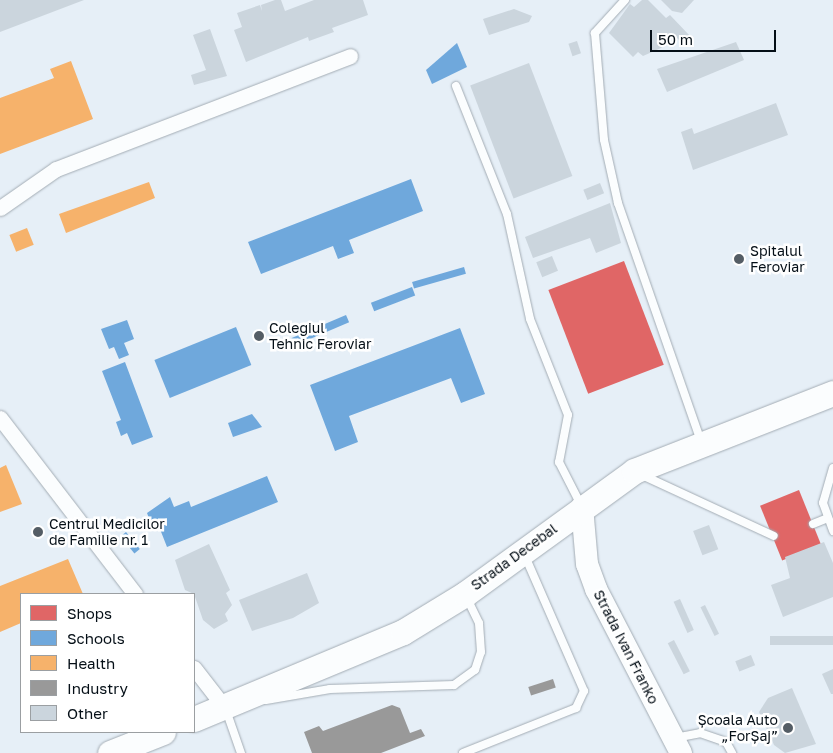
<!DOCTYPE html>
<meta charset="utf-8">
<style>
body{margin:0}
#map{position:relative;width:833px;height:753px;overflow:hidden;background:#e6eff7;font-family:"Golos Text",sans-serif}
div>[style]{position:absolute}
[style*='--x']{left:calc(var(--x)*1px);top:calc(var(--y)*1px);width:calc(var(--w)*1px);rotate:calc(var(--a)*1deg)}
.shops>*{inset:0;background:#e06666;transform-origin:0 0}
.schools>*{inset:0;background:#6fa8dc;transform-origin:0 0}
.health>*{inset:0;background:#f6b26b;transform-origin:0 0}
.industry>*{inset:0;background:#999;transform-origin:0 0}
.building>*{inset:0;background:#cbd5dd;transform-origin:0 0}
.roads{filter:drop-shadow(0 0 1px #a3acb4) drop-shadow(0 0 1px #a3acb4)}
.lane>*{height:8px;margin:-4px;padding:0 4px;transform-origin:4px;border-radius:4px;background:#fbfdfe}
.street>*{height:15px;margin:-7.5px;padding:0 7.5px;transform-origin:7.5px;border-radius:7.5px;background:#fbfdfe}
.secondary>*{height:22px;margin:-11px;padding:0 11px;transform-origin:11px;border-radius:11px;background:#fbfdfe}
.primary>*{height:25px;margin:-12.5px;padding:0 12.5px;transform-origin:12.5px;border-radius:12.5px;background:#fbfdfe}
.dots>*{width:14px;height:14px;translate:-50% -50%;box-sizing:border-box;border:2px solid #fff;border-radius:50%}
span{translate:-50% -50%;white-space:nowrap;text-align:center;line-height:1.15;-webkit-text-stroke:5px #fff;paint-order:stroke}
.poi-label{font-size:14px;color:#050f17}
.left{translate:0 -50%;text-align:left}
.right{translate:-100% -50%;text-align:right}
.street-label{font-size:14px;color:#050f17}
.legend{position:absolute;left:20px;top:593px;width:175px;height:140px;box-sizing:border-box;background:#fff;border:1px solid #9b9fa2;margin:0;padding:6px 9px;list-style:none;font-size:15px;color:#050f17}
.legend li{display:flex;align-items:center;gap:10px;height:25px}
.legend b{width:25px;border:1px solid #9b9fa2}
.scale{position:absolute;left:650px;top:30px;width:126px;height:22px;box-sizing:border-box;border:2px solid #050f17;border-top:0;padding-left:6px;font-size:15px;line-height:18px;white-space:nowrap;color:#050f17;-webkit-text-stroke:4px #fff;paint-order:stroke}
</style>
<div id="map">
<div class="shops">
<i style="left:624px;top:261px;width:111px;height:81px;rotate:69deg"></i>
<i style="left:799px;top:490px;width:59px;height:42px;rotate:68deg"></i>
</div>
<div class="schools">
<i style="clip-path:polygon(457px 43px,467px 67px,432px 84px,426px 70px)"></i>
<i style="clip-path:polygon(411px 179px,423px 211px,349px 240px,354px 253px,338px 259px,333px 246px,261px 274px,248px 242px)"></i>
<i style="left:464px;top:267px;width:7px;height:54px;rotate:74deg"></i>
<i style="left:412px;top:287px;width:9px;height:44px;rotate:69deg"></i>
<i style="left:346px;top:315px;width:8px;height:59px;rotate:67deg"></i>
<i style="clip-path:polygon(127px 320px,134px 339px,124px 343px,129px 355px,119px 359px,114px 347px,109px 349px,101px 329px)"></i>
<i style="left:236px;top:327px;width:41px;height:88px;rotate:68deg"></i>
<i style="clip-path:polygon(460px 328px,485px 394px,461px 403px,451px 378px,349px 416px,358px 442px,335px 451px,310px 385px)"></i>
<i style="clip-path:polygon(125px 362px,153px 437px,132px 445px,127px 433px,121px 436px,116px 422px,121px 420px,102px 371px)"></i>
<i style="clip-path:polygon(252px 414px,262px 427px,233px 437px,228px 423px)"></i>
<i style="clip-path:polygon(267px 476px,278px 502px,167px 547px,158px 524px,152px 526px,147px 513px,170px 497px,174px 507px,189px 501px,191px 507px)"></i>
<i style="left:126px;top:532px;width:22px;height:7px;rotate:51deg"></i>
</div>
<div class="health">
<i style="clip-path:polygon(71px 61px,93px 119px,0 154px,0 98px,54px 78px,50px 69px)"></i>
<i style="clip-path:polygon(149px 182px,155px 198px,66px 233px,59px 214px)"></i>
<i style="left:27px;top:228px;width:18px;height:19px;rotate:68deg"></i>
<i style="clip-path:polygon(6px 465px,22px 504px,0 512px,0 468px)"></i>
<i style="clip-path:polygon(68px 559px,83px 594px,21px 594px,21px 623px,0 632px,0 586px)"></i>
</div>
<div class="industry">
<i style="left:553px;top:679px;width:9px;height:26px;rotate:72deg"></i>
<i style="clip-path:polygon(392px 705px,400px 708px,410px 733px,421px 729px,425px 736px,381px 753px,312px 753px,304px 732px,319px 726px,323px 731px)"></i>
</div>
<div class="building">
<i style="clip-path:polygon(0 0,84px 0,0 32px)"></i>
<i style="clip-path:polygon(275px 0,281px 0,285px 11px,314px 0,363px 0,368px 15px,332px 28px,334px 32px,309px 41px,308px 37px,246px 62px,234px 30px,242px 27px,237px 13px,260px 5px,262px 11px,261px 5px)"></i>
<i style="clip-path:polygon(642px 0,648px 0,666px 18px,670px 15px,690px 36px,680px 41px,674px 35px,661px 48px,643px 56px,638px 52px,633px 57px,609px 33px,630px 4px,634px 7px)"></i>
<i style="clip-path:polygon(661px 0,694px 0,682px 13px,672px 11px)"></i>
<i style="clip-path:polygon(514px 9px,532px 16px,529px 22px,489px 35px,483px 19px)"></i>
<i style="clip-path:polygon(210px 29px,227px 76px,194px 85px,191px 75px,206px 70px,193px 35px)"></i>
<i style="left:577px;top:41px;width:13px;height:9px;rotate:72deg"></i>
<i style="clip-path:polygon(736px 42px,744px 60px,667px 92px,657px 69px)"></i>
<i style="left:529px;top:63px;width:121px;height:63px;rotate:69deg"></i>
<i style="clip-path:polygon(776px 103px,788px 135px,693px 170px,681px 132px,692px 128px,694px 134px)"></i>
<i style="left:600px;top:183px;width:11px;height:18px;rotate:68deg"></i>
<i style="clip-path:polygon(610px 203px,621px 243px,596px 253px,590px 238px,533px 258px,525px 237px)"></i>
<i style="left:552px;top:256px;width:16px;height:17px;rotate:68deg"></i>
<i style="left:709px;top:525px;width:26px;height:17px;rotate:69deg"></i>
<i style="clip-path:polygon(824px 542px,833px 563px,833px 597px,783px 617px,771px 585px,790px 578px,785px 557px)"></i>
<i style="clip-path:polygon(209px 544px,230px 590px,226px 593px,232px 605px,225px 614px,228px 621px,214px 629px,203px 620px,194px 594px,185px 590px,175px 560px)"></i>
<i style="clip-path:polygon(307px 573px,319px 603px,293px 618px,252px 631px,239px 600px)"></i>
<i style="left:680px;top:599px;width:34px;height:7px;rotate:66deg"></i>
<i style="left:705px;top:605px;width:32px;height:5px;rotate:64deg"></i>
<i style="left:833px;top:636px;width:9px;height:63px;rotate:90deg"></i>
<i style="left:674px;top:640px;width:35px;height:7px;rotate:63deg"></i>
<i style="left:751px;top:655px;width:11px;height:17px;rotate:68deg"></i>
<i style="clip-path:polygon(833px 669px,833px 694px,831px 694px,822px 674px)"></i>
<i style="clip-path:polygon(792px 688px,816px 744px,785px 753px,774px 745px,759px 712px,768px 698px)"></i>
</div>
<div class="roads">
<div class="lane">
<i style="--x:625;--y:0;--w:45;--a:132.3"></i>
<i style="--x:595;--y:33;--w:107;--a:85.2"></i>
<i style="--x:604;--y:140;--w:65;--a:77.5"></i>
<i style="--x:618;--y:203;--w:252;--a:70.8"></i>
<i style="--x:456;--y:86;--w:138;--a:68.3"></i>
<i style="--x:507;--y:214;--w:107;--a:77.6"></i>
<i style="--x:530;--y:319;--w:103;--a:68.4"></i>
<i style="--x:568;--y:415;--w:48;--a:100.8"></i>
<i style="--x:559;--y:462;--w:48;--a:62.9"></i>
<i style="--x:833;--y:468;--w:36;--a:106"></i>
<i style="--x:823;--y:503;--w:30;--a:70"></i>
<i style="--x:642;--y:475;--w:145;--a:24.8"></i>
<i style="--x:813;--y:524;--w:16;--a:-22"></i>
<i style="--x:266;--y:700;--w:65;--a:-9.8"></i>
<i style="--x:330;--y:689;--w:124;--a:-1.8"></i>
<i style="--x:454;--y:685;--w:26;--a:-36"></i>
<i style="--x:475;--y:670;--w:19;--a:-72"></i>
<i style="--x:481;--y:652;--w:29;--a:-94"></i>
<i style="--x:479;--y:623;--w:28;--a:-116"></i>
<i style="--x:226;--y:710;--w:46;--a:70.8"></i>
<i style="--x:675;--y:738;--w:25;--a:-11"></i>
<i style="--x:700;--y:733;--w:28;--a:19"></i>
<i style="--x:726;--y:742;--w:13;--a:61"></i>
<i style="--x:463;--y:753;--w:122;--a:-21.7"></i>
<i style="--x:576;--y:708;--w:19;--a:-65"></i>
<i style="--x:584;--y:691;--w:147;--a:-113.6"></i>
</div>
<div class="street">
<i style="--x:0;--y:208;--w:68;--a:-34.9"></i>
<i style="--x:56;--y:169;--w:315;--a:-21"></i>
<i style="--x:0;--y:418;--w:222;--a:52.5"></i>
<i style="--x:194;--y:668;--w:51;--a:52.2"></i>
</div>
<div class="secondary">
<i style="--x:582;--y:507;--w:57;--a:85"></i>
<i style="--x:587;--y:564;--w:27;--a:70"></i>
<i style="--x:596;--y:589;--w:185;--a:62.6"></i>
</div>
<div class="primary">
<i style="--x:194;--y:719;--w:226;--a:-22.6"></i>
<i style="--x:403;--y:632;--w:73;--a:-31.5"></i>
<i style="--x:465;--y:594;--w:209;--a:-36"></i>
<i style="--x:634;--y:471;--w:214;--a:-21.4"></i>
<i style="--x:110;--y:753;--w:57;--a:-21.6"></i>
</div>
</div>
<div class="dots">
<i style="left:739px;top:259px;background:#545d65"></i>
<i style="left:259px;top:336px;background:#545d65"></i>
<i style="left:38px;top:532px;background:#545d65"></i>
<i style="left:788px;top:728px;background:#545d65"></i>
</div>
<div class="poi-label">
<span class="left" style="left:750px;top:259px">Spitalul<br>Feroviar</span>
<span class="left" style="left:269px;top:336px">Colegiul<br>Tehnic Feroviar</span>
<span class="left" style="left:49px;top:532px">Centrul Medicilor<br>de Familie nr. 1</span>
<span class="right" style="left:778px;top:728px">Școala Auto<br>„ForȘaj”</span>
</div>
<div class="street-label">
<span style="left:514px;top:557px;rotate:-36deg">Strada Decebal</span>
<span style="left:626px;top:647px;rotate:63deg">Strada Ivan Franko</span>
</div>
<ul class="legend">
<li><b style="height:14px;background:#e06666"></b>Shops</li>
<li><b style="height:14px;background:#6fa8dc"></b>Schools</li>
<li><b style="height:14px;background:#f6b26b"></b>Health</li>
<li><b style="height:14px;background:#999"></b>Industry</li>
<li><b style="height:14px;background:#cbd5dd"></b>Other</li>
</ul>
<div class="scale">50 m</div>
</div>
